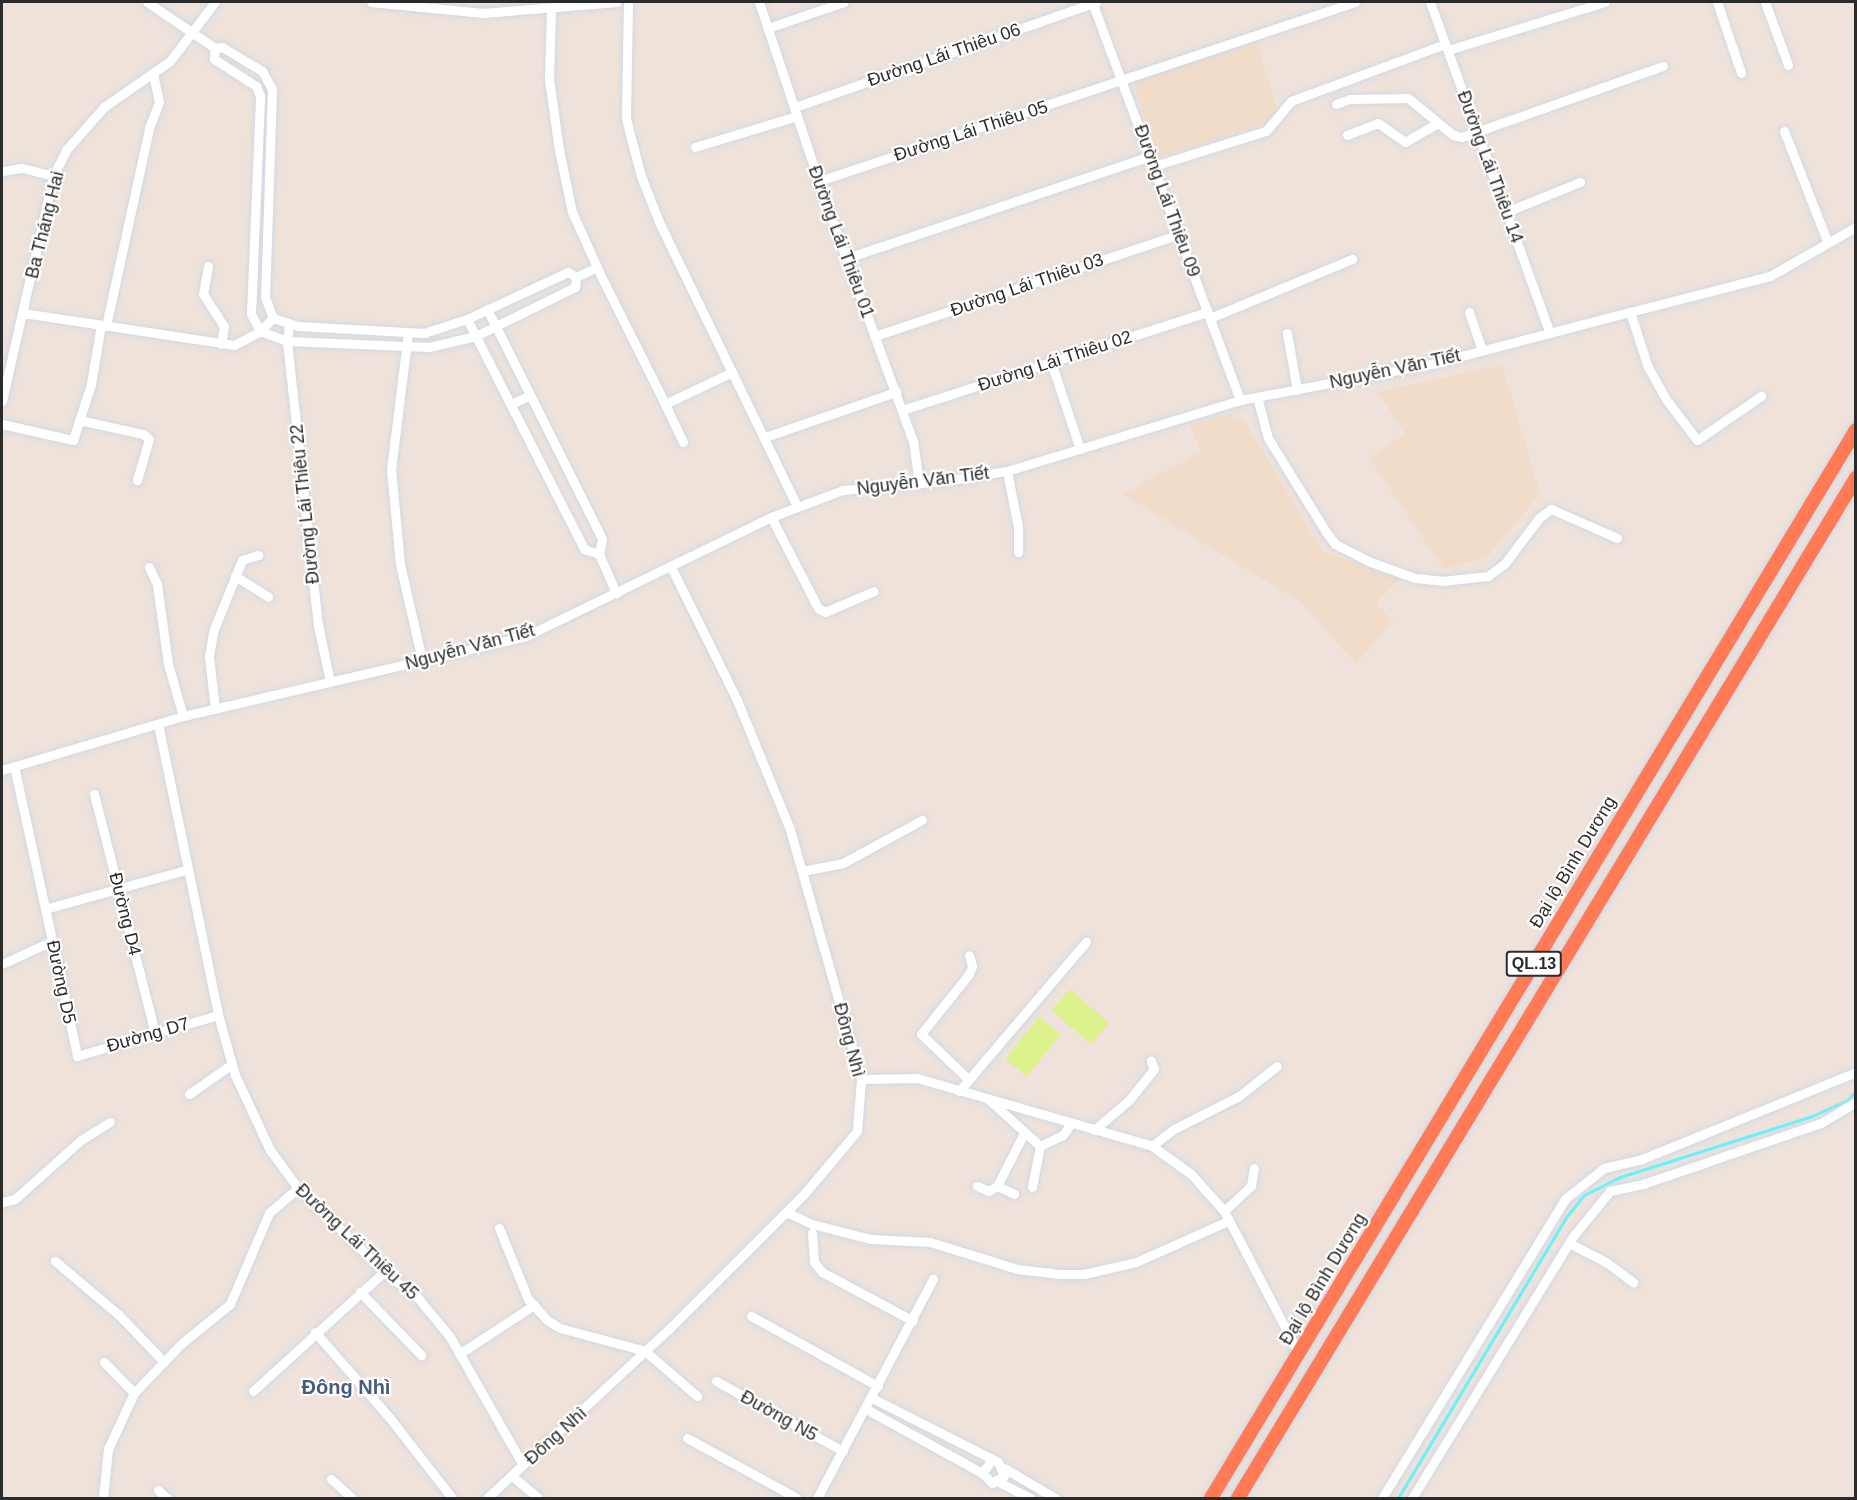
<!DOCTYPE html>
<meta charset="utf-8">
<style>
body{margin:0}
#map{position:relative;width:1857px;height:1500px;overflow:hidden;background:#eee2db;font-family:Arial,sans-serif}
div>[style]{position:absolute}
[style*='--x']{left:calc(var(--x)*1px);top:calc(var(--y)*1px);width:calc(var(--w)*1px);rotate:calc(var(--a)*1deg)}
.education>*{inset:0;background:#f1dbc9;transform-origin:0 0}
.pitch>*{inset:0;background:#ddf28d;transform-origin:0 0}
.stream>*{height:3px;margin:-1.5px;padding:0 1.5px;transform-origin:1.5px;border-radius:1.5px;background:#65f3fa}
.roads{filter:drop-shadow(0 0 2px #d0d9e5) drop-shadow(0 0 2px #d0d9e5)}
.minor>*{height:9px;margin:-4.5px;padding:0 4.5px;transform-origin:4.5px;border-radius:4.5px;background:#fff}
.highway>*{height:14px;margin:-7px;padding:0 7px;transform-origin:7px;border-radius:7px;background:#ff7a55}
span{translate:-50% -50%;white-space:nowrap;text-align:center;line-height:1.15;-webkit-text-stroke:4.5px #fff;paint-order:stroke}
.shield-label span{padding:2px 4px;background:#fff;border:2px solid;border-radius:4px;-webkit-text-stroke-width:0}
.shield-label{font-size:16px;color:#2b2b2b;font-weight:700}
.street-label{font-size:18px;color:#2b2b2b}
.neighbourhood-label{font-size:20px;color:#465d80;font-weight:700}
.frame{position:absolute;inset:0;border:3px solid #2b2b2b;pointer-events:none}
</style>
<div id="map">
<div class="education">
<i style="left:1257px;top:43px;width:80px;height:129px;rotate:73deg"></i>
<i style="clip-path:polygon(1502px 365px,1540px 494px,1486px 558px,1444px 569px,1369px 458px,1405px 434px,1378px 392px)"></i>
<i style="clip-path:polygon(1229px 414px,1246px 423px,1322px 551px,1400px 578px,1376px 604px,1393px 621px,1356px 664px,1301px 602px,1123px 494px,1202px 452px,1189px 426px)"></i>
</div>
<div class="pitch">
<i style="left:1070px;top:989px;width:52px;height:28px;rotate:41deg"></i>
<i style="left:1039px;top:1017px;width:28px;height:54px;rotate:39deg"></i>
</div>
<div class="stream">
<i style="--x:1398;--y:1498;--w:329;--a:-59.1"></i>
<i style="--x:1567;--y:1216;--w:27;--a:-51"></i>
<i style="--x:1584;--y:1195;--w:40;--a:-26.6"></i>
<i style="--x:1620;--y:1177;--w:201;--a:-17.6"></i>
<i style="--x:1812;--y:1116;--w:37;--a:-24"></i>
<i style="--x:1846;--y:1101;--w:14;--a:-45"></i>
</div>
<div class="roads">
<div class="minor">
<i style="--x:147;--y:2;--w:82;--a:34.1"></i>
<i style="--x:371;--y:2;--w:113;--a:5.6"></i>
<i style="--x:483;--y:13;--w:134;--a:-4.7"></i>
<i style="--x:628;--y:2;--w:117;--a:91"></i>
<i style="--x:626;--y:119;--w:59;--a:75.3"></i>
<i style="--x:641;--y:176;--w:49;--a:68.6"></i>
<i style="--x:659;--y:222;--w:316;--a:64.1"></i>
<i style="--x:759;--y:2;--w:218;--a:71.6"></i>
<i style="--x:828;--y:209;--w:247;--a:69.9"></i>
<i style="--x:913;--y:441;--w:42;--a:81.9"></i>
<i style="--x:1092;--y:2;--w:425;--a:69.6"></i>
<i style="--x:1430;--y:2;--w:352;--a:70.1"></i>
<i style="--x:1717;--y:2;--w:75;--a:71.3"></i>
<i style="--x:1765;--y:2;--w:67;--a:69.9"></i>
<i style="--x:551;--y:8;--w:71;--a:91.6"></i>
<i style="--x:549;--y:79;--w:72;--a:82"></i>
<i style="--x:559;--y:150;--w:63;--a:78.2"></i>
<i style="--x:572;--y:212;--w:70;--a:65.6"></i>
<i style="--x:601;--y:276;--w:143;--a:63.4"></i>
<i style="--x:665;--y:404;--w:74;--a:-25.5"></i>
<i style="--x:768;--y:28;--w:80;--a:-18.9"></i>
<i style="--x:222;--y:47;--w:47;--a:31"></i>
<i style="--x:262;--y:71;--w:21;--a:61"></i>
<i style="--x:272;--y:89;--w:208;--a:91.9"></i>
<i style="--x:265;--y:297;--w:22;--a:69"></i>
<i style="--x:273;--y:318;--w:26;--a:18"></i>
<i style="--x:298;--y:326;--w:126;--a:3.2"></i>
<i style="--x:424;--y:333;--w:45;--a:-18"></i>
<i style="--x:467;--y:319;--w:111;--a:-25"></i>
<i style="--x:568;--y:272;--w:9;--a:32"></i>
<i style="--x:576;--y:277;--w:10;--a:96"></i>
<i style="--x:575;--y:287;--w:110;--a:153.7"></i>
<i style="--x:476;--y:336;--w:48;--a:166.8"></i>
<i style="--x:429;--y:347;--w:142;--a:-177.6"></i>
<i style="--x:287;--y:341;--w:29;--a:-160"></i>
<i style="--x:260;--y:331;--w:19;--a:-118"></i>
<i style="--x:251;--y:314;--w:218;--a:-87.6"></i>
<i style="--x:260;--y:96;--w:11;--a:-112"></i>
<i style="--x:256;--y:86;--w:50;--a:-147.3"></i>
<i style="--x:214;--y:59;--w:11;--a:-85"></i>
<i style="--x:215;--y:48;--w:7;--a:-8"></i>
<i style="--x:1448;--y:50;--w:164;--a:-17"></i>
<i style="--x:1336;--y:104;--w:15;--a:-20"></i>
<i style="--x:1350;--y:99;--w:58;--a:-1"></i>
<i style="--x:1408;--y:98;--w:58;--a:39.4"></i>
<i style="--x:1453;--y:135;--w:9;--a:13"></i>
<i style="--x:1462;--y:137;--w:213;--a:-19.5"></i>
<i style="--x:795;--y:107;--w:319;--a:-19.2"></i>
<i style="--x:1784;--y:131;--w:120;--a:68.6"></i>
<i style="--x:1347;--y:135;--w:33;--a:-21"></i>
<i style="--x:1378;--y:123;--w:33;--a:35"></i>
<i style="--x:1405;--y:142;--w:38;--a:-30"></i>
<i style="--x:695;--y:147;--w:107;--a:-16.9"></i>
<i style="--x:1154;--y:166;--w:117;--a:-17.4"></i>
<i style="--x:1266;--y:131;--w:39;--a:-50"></i>
<i style="--x:1291;--y:101;--w:164;--a:-20.3"></i>
<i style="--x:2;--y:171;--w:20;--a:-9"></i>
<i style="--x:22;--y:168;--w:32;--a:14"></i>
<i style="--x:819;--y:181;--w:565;--a:-18.47"></i>
<i style="--x:1506;--y:212;--w:80;--a:-22.1"></i>
<i style="--x:847;--y:258;--w:320;--a:-18.6"></i>
<i style="--x:208;--y:266;--w:28;--a:100"></i>
<i style="--x:203;--y:294;--w:38;--a:57"></i>
<i style="--x:224;--y:326;--w:18;--a:99"></i>
<i style="--x:576;--y:277;--w:23;--a:-25"></i>
<i style="--x:487;--y:309;--w:257;--a:63.4"></i>
<i style="--x:602;--y:539;--w:15;--a:101"></i>
<i style="--x:599;--y:554;--w:43;--a:66.4"></i>
<i style="--x:1469;--y:312;--w:40;--a:71.1"></i>
<i style="--x:1630;--y:312;--w:58;--a:71.9"></i>
<i style="--x:1648;--y:367;--w:35;--a:61"></i>
<i style="--x:1665;--y:398;--w:53;--a:52.7"></i>
<i style="--x:1697;--y:440;--w:78;--a:-34.5"></i>
<i style="--x:23;--y:313;--w:213;--a:8.6"></i>
<i style="--x:234;--y:345;--w:30;--a:-28"></i>
<i style="--x:260;--y:331;--w:18;--a:-45"></i>
<i style="--x:1210;--y:318;--w:154;--a:-22.6"></i>
<i style="--x:467;--y:319;--w:258;--a:63"></i>
<i style="--x:584;--y:549;--w:16;--a:18"></i>
<i style="--x:289;--y:325;--w:16;--a:97"></i>
<i style="--x:287;--y:341;--w:286;--a:83.8"></i>
<i style="--x:318;--y:625;--w:58;--a:78.1"></i>
<i style="--x:106;--y:326;--w:203;--a:-77.7"></i>
<i style="--x:149;--y:128;--w:28;--a:-69"></i>
<i style="--x:159;--y:102;--w:30;--a:-102"></i>
<i style="--x:408;--y:333;--w:137;--a:97.1"></i>
<i style="--x:391;--y:469;--w:95;--a:84.6"></i>
<i style="--x:400;--y:564;--w:98;--a:77.1"></i>
<i style="--x:1287;--y:333;--w:58;--a:80"></i>
<i style="--x:875;--y:336;--w:321;--a:-18.5"></i>
<i style="--x:1051;--y:362;--w:92;--a:71.6"></i>
<i style="--x:1257;--y:397;--w:42;--a:75"></i>
<i style="--x:1268;--y:438;--w:110;--a:58.3"></i>
<i style="--x:1326;--y:532;--w:15;--a:53"></i>
<i style="--x:1335;--y:544;--w:37;--a:27"></i>
<i style="--x:1368;--y:561;--w:50;--a:19.9"></i>
<i style="--x:1415;--y:578;--w:27;--a:6"></i>
<i style="--x:1442;--y:581;--w:46;--a:-6.2"></i>
<i style="--x:1488;--y:576;--w:21;--a:-37"></i>
<i style="--x:1505;--y:563;--w:56;--a:-52.9"></i>
<i style="--x:1539;--y:518;--w:15;--a:-37"></i>
<i style="--x:1551;--y:509;--w:72;--a:23.7"></i>
<i style="--x:2;--y:401;--w:231;--a:-77.2"></i>
<i style="--x:53;--y:176;--w:29;--a:-63"></i>
<i style="--x:66;--y:150;--w:57;--a:-48.5"></i>
<i style="--x:104;--y:107;--w:80;--a:-34.9"></i>
<i style="--x:170;--y:61;--w:74;--a:-52.7"></i>
<i style="--x:511;--y:404;--w:21;--a:-25"></i>
<i style="--x:665;--y:404;--w:42;--a:64.7"></i>
<i style="--x:902;--y:410;--w:321;--a:-17.8"></i>
<i style="--x:79;--y:420;--w:66;--a:12.3"></i>
<i style="--x:143;--y:434;--w:8;--a:40"></i>
<i style="--x:149;--y:439;--w:43;--a:106.3"></i>
<i style="--x:2;--y:424;--w:73;--a:12.7"></i>
<i style="--x:73;--y:440;--w:59;--a:-72.2"></i>
<i style="--x:91;--y:384;--w:60;--a:-80.4"></i>
<i style="--x:765;--y:437;--w:139;--a:-19"></i>
<i style="--x:1007;--y:471;--w:57;--a:78.9"></i>
<i style="--x:1018;--y:527;--w:25;--a:90"></i>
<i style="--x:771;--y:517;--w:102;--a:62.7"></i>
<i style="--x:818;--y:608;--w:8;--a:30"></i>
<i style="--x:825;--y:612;--w:53;--a:-23.2"></i>
<i style="--x:149;--y:567;--w:19;--a:65"></i>
<i style="--x:157;--y:584;--w:81;--a:82.2"></i>
<i style="--x:168;--y:664;--w:54;--a:73.9"></i>
<i style="--x:235;--y:576;--w:39;--a:32"></i>
<i style="--x:215;--y:709;--w:53;--a:-96.5"></i>
<i style="--x:209;--y:656;--w:27;--a:-80"></i>
<i style="--x:214;--y:629;--w:74;--a:-67.9"></i>
<i style="--x:242;--y:560;--w:17;--a:-17"></i>
<i style="--x:158;--y:724;--w:297;--a:78.3"></i>
<i style="--x:218;--y:1015;--w:62;--a:74.2"></i>
<i style="--x:235;--y:1075;--w:83;--a:65"></i>
<i style="--x:270;--y:1150;--w:47;--a:53.6"></i>
<i style="--x:298;--y:1188;--w:120;--a:44.3"></i>
<i style="--x:384;--y:1272;--w:43;--a:37.4"></i>
<i style="--x:418;--y:1298;--w:50;--a:50.6"></i>
<i style="--x:450;--y:1337;--w:147;--a:60.3"></i>
<i style="--x:14;--y:766;--w:297;--a:77.7"></i>
<i style="--x:77;--y:1056;--w:147;--a:-16.2"></i>
<i style="--x:2;--y:770;--w:189;--a:-16.6"></i>
<i style="--x:183;--y:716;--w:352;--a:-13.1"></i>
<i style="--x:526;--y:636;--w:272;--a:-25.9"></i>
<i style="--x:771;--y:517;--w:77;--a:-20.6"></i>
<i style="--x:843;--y:490;--w:102;--a:-5"></i>
<i style="--x:945;--y:481;--w:63;--a:-9.2"></i>
<i style="--x:1007;--y:471;--w:244;--a:-16.9"></i>
<i style="--x:1240;--y:400;--w:198;--a:-10.7"></i>
<i style="--x:1435;--y:363;--w:202;--a:-14.7"></i>
<i style="--x:1630;--y:312;--w:145;--a:-14.4"></i>
<i style="--x:1770;--y:276;--w:99;--a:-29.7"></i>
<i style="--x:94;--y:794;--w:247;--a:75.7"></i>
<i style="--x:802;--y:871;--w:42;--a:-11"></i>
<i style="--x:843;--y:863;--w:90;--a:-28.6"></i>
<i style="--x:45;--y:909;--w:146;--a:-15.5"></i>
<i style="--x:2;--y:964;--w:55;--a:-24.7"></i>
<i style="--x:861;--y:1079;--w:56;--a:-1"></i>
<i style="--x:917;--y:1078;--w:245;--a:16.1"></i>
<i style="--x:1152;--y:1146;--w:48;--a:35.7"></i>
<i style="--x:1191;--y:1174;--w:50;--a:48.3"></i>
<i style="--x:1224;--y:1211;--w:161;--a:62.3"></i>
<i style="--x:968;--y:1079;--w:65;--a:-136.2"></i>
<i style="--x:921;--y:1034;--w:77;--a:-51.3"></i>
<i style="--x:969;--y:974;--w:9;--a:-69"></i>
<i style="--x:972;--y:966;--w:11;--a:-105"></i>
<i style="--x:959;--y:1091;--w:196;--a:-49.6"></i>
<i style="--x:189;--y:1094;--w:52;--a:-34.9"></i>
<i style="--x:988;--y:1099;--w:70;--a:42.1"></i>
<i style="--x:1094;--y:1130;--w:46;--a:-40.6"></i>
<i style="--x:1129;--y:1100;--w:40;--a:-51"></i>
<i style="--x:1154;--y:1069;--w:9;--a:-111"></i>
<i style="--x:1152;--y:1146;--w:28;--a:-38"></i>
<i style="--x:1174;--y:1129;--w:73;--a:-26.9"></i>
<i style="--x:1239;--y:1096;--w:48;--a:-38.3"></i>
<i style="--x:977;--y:1186;--w:13;--a:23"></i>
<i style="--x:989;--y:1191;--w:9;--a:-32"></i>
<i style="--x:997;--y:1186;--w:19;--a:25"></i>
<i style="--x:997;--y:1186;--w:59;--a:-63"></i>
<i style="--x:1032;--y:1187;--w:42;--a:-79"></i>
<i style="--x:1040;--y:1146;--w:25;--a:-26"></i>
<i style="--x:1063;--y:1135;--w:14;--a:-56"></i>
<i style="--x:2;--y:1202;--w:13;--a:-13"></i>
<i style="--x:15;--y:1199;--w:89;--a:-41.8"></i>
<i style="--x:81;--y:1140;--w:34;--a:-32"></i>
<i style="--x:1224;--y:1211;--w:37;--a:-43"></i>
<i style="--x:1251;--y:1186;--w:18;--a:-81"></i>
<i style="--x:786;--y:1212;--w:29;--a:25"></i>
<i style="--x:812;--y:1224;--w:61;--a:14.3"></i>
<i style="--x:871;--y:1239;--w:59;--a:2.9"></i>
<i style="--x:930;--y:1242;--w:91;--a:17.2"></i>
<i style="--x:1017;--y:1269;--w:43;--a:6.6"></i>
<i style="--x:1060;--y:1274;--w:24;--a:0"></i>
<i style="--x:1084;--y:1274;--w:53;--a:-13"></i>
<i style="--x:1136;--y:1262;--w:101;--a:-24"></i>
<i style="--x:499;--y:1228;--w:77;--a:67.8"></i>
<i style="--x:528;--y:1299;--w:28;--a:48"></i>
<i style="--x:547;--y:1320;--w:15;--a:32"></i>
<i style="--x:560;--y:1328;--w:88;--a:15.1"></i>
<i style="--x:645;--y:1351;--w:69;--a:40.9"></i>
<i style="--x:812;--y:1233;--w:29;--a:86"></i>
<i style="--x:814;--y:1262;--w:13;--a:51"></i>
<i style="--x:822;--y:1272;--w:103;--a:28.3"></i>
<i style="--x:1569;--y:1243;--w:42;--a:27.2"></i>
<i style="--x:1606;--y:1262;--w:34;--a:37"></i>
<i style="--x:55;--y:1261;--w:84;--a:40.2"></i>
<i style="--x:119;--y:1315;--w:65;--a:46.2"></i>
<i style="--x:360;--y:1292;--w:88;--a:45.9"></i>
<i style="--x:751;--y:1316;--w:145;--a:28.9"></i>
<i style="--x:315;--y:1332;--w:113;--a:49"></i>
<i style="--x:389;--y:1417;--w:103;--a:52.1"></i>
<i style="--x:459;--y:1354;--w:90;--a:-33.2"></i>
<i style="--x:104;--y:1362;--w:43;--a:45.9"></i>
<i style="--x:716;--y:1381;--w:145;--a:28.9"></i>
<i style="--x:253;--y:1391;--w:177;--a:-42.3"></i>
<i style="--x:872;--y:1398;--w:141;--a:26.9"></i>
<i style="--x:998;--y:1462;--w:15;--a:67"></i>
<i style="--x:1004;--y:1476;--w:14;--a:150"></i>
<i style="--x:992;--y:1483;--w:14;--a:-135"></i>
<i style="--x:982;--y:1473;--w:15;--a:-53"></i>
<i style="--x:866;--y:1409;--w:132;--a:28.9"></i>
<i style="--x:687;--y:1438;--w:125;--a:28.6"></i>
<i style="--x:1004;--y:1468;--w:59;--a:30.5"></i>
<i style="--x:512;--y:1476;--w:34;--a:40"></i>
<i style="--x:331;--y:1479;--w:28;--a:42"></i>
<i style="--x:999;--y:1482;--w:35;--a:27"></i>
<i style="--x:158;--y:1490;--w:12;--a:42"></i>
<i style="--x:103;--y:1498;--w:49;--a:-84.2"></i>
<i style="--x:108;--y:1449;--w:62;--a:-65.1"></i>
<i style="--x:134;--y:1393;--w:69;--a:-46.2"></i>
<i style="--x:182;--y:1343;--w:62;--a:-39.1"></i>
<i style="--x:230;--y:1304;--w:99;--a:-66.8"></i>
<i style="--x:269;--y:1213;--w:38;--a:-41"></i>
<i style="--x:487;--y:1498;--w:250;--a:-42.9"></i>
<i style="--x:670;--y:1328;--w:190;--a:-45"></i>
<i style="--x:804;--y:1194;--w:82;--a:-49.9"></i>
<i style="--x:857;--y:1131;--w:52;--a:-85.6"></i>
<i style="--x:861;--y:1079;--w:262;--a:-105.9"></i>
<i style="--x:789;--y:827;--w:139;--a:-112.3"></i>
<i style="--x:736;--y:698;--w:146;--a:-116.4"></i>
<i style="--x:817;--y:1498;--w:248;--a:-62.1"></i>
<i style="--x:1382;--y:1498;--w:351;--a:-58.5"></i>
<i style="--x:1565;--y:1199;--w:50;--a:-38.5"></i>
<i style="--x:1604;--y:1168;--w:39;--a:-13"></i>
<i style="--x:1642;--y:1159;--w:231;--a:-22.1"></i>
<i style="--x:1412;--y:1498;--w:309;--a:-58.4"></i>
<i style="--x:1574;--y:1235;--w:57;--a:-50.7"></i>
<i style="--x:1610;--y:1191;--w:34;--a:-12"></i>
<i style="--x:1643;--y:1184;--w:188;--a:-18.9"></i>
<i style="--x:1821;--y:1123;--w:41;--a:-31"></i>
</div>
<div class="highway">
<i style="--x:1211;--y:1498;--w:1248;--a:-58.87"></i>
<i style="--x:1238;--y:1498;--w:1193;--a:-58.79"></i>
</div>
</div>
<div class="shield-label">
<span style="left:1534px;top:964px">QL.13</span>
</div>
<div class="street-label">
<span style="left:944px;top:55px;rotate:-19deg">Đường Lái Thiêu 06</span>
<span style="left:971px;top:131px;rotate:-18deg">Đường Lái Thiêu 05</span>
<span style="left:1490px;top:167px;rotate:70deg">Đường Lái Thiêu 14</span>
<span style="left:1167px;top:201px;rotate:70deg">Đường Lái Thiêu 09</span>
<span style="left:45px;top:225px;rotate:-76deg">Ba Tháng Hai</span>
<span style="left:841px;top:242px;rotate:70deg">Đường Lái Thiêu 01</span>
<span style="left:1027px;top:285px;rotate:-19deg">Đường Lái Thiêu 03</span>
<span style="left:1055px;top:361px;rotate:-18deg">Đường Lái Thiêu 02</span>
<span style="left:1395px;top:369px;rotate:-12deg">Nguyễn Văn Tiết</span>
<span style="left:923px;top:481px;rotate:-7deg">Nguyễn Văn Tiết</span>
<span style="left:305px;top:504px;rotate:-96deg">Đường Lái Thiêu 22</span>
<span style="left:470px;top:647px;rotate:-15deg">Nguyễn Văn Tiết</span>
<span style="left:1573px;top:862px;rotate:-59deg">Đại lộ Bình Dương</span>
<span style="left:125px;top:914px;rotate:76deg">Đường D4</span>
<span style="left:61px;top:982px;rotate:78deg">Đường D5</span>
<span style="left:148px;top:1035px;rotate:-16deg">Đường D7</span>
<span style="left:849px;top:1040px;rotate:75deg">Đông Nhì</span>
<span style="left:357px;top:1242px;rotate:43deg">Đường Lái Thiêu 45</span>
<span style="left:1323px;top:1279px;rotate:-59deg">Đại lộ Bình Dương</span>
<span style="left:779px;top:1416px;rotate:29deg">Đường N5</span>
<span style="left:556px;top:1436px;rotate:-42deg">Đông Nhì</span>
</div>
<div class="neighbourhood-label">
<span style="left:346px;top:1387px">Đông Nhì</span>
</div>
<div class="frame"></div>
</div>
